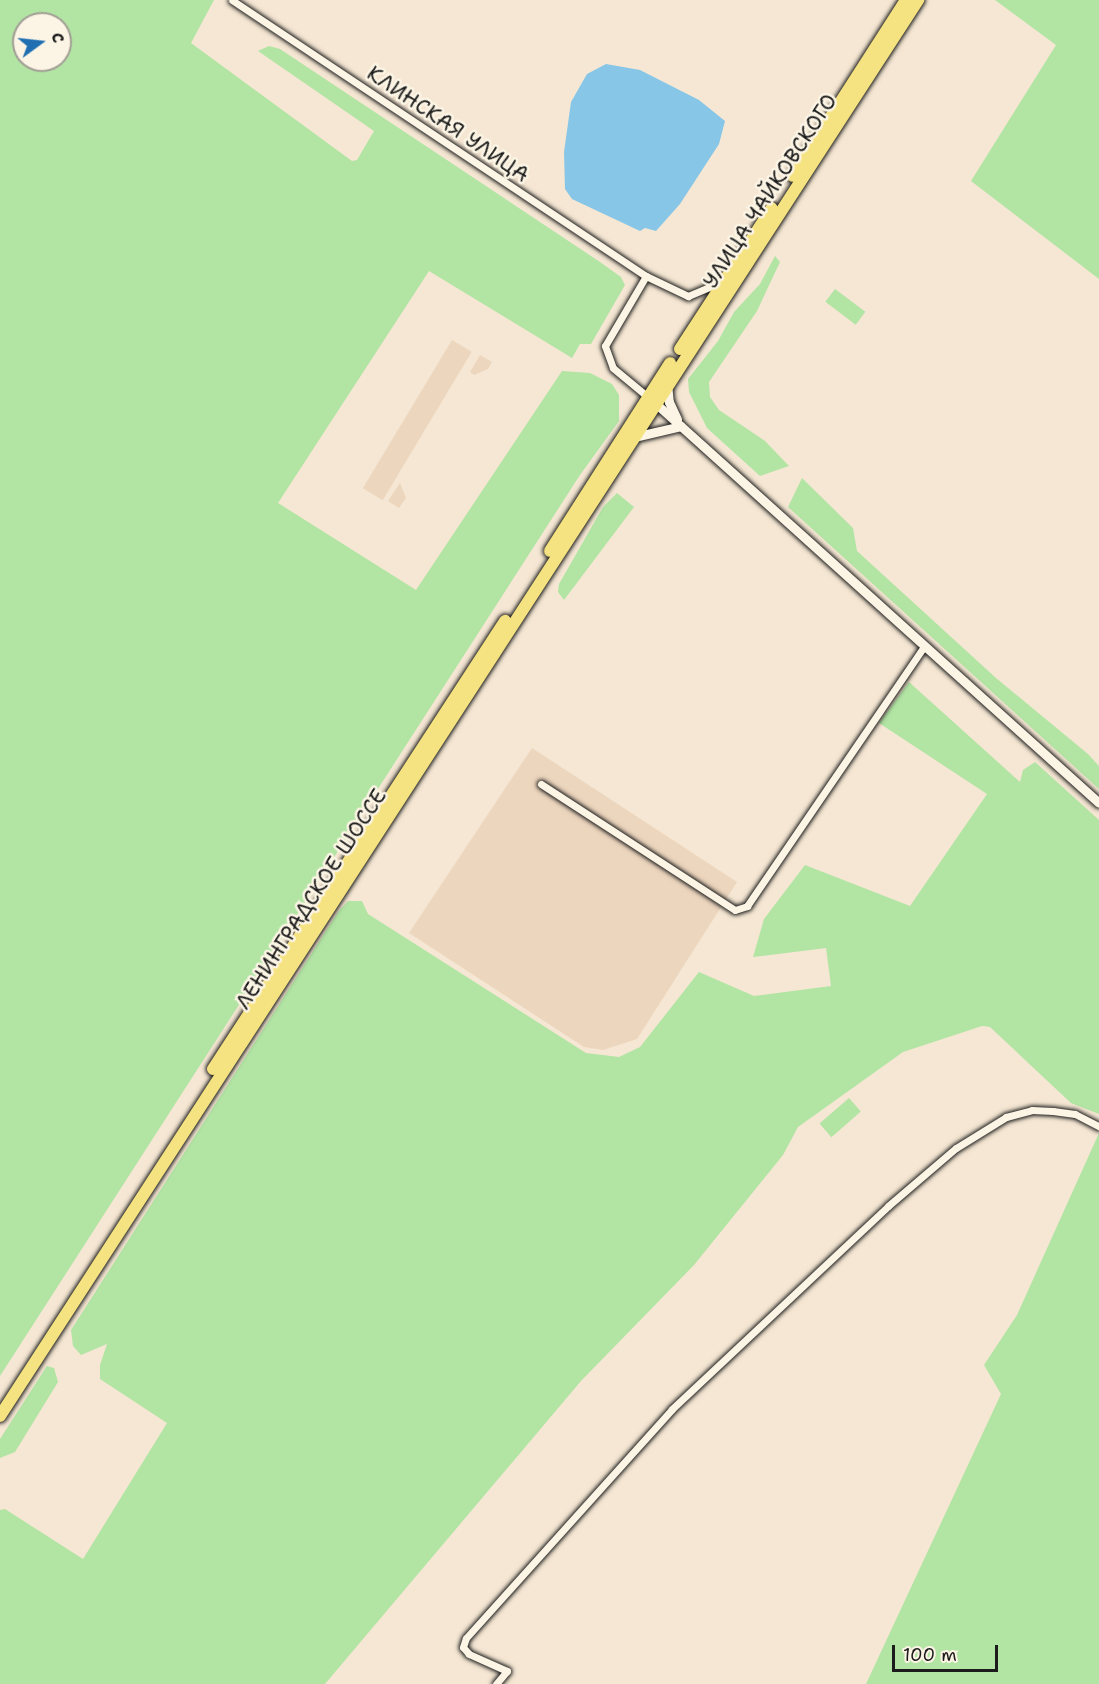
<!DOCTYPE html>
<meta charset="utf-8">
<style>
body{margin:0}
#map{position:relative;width:1099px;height:1684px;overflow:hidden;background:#f5e7d3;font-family:"Shantell Sans",sans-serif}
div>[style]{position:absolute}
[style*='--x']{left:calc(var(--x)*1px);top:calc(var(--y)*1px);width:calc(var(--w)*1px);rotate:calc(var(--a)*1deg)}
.built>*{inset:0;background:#edd6be;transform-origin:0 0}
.green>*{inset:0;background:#b2e4a4;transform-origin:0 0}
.water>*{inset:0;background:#87c6e7}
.roads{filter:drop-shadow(0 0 2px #1c1c1c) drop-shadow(0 0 2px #1c1c1c)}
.minor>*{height:7px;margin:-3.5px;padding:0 3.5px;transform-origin:3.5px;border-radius:3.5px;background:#fcf5e5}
.tertiary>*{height:9px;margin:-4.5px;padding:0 4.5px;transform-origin:4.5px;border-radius:4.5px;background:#fcf5e5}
.trunk>*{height:12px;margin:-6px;padding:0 6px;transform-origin:6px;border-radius:6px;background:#f5e382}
span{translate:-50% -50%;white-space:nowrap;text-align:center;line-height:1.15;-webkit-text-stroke:5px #fcf5e5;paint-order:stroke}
.street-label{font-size:21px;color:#1c1c1c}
.north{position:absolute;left:12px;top:12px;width:60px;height:60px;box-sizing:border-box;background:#fcf5e5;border:2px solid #a29e95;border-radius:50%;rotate:75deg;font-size:16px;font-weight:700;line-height:24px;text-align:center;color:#1c1c1c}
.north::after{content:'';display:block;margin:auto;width:21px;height:27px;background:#1f6fb2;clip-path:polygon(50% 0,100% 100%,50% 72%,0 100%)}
.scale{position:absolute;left:892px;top:1645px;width:106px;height:27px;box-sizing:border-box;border:3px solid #1c1c1c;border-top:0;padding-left:8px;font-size:18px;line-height:21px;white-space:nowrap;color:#1c1c1c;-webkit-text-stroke:4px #fcf5e5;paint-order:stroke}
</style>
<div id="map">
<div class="built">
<i style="left:452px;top:340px;width:23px;height:173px;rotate:31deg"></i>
<i style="clip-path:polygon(480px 355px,492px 362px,488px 369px,474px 375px,470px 372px)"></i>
<i style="clip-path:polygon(400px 483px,406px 498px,399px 508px,388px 501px)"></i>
<i style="clip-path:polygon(532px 748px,737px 882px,637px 1039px,603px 1050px,584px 1047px,409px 933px)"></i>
</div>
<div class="green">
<i style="clip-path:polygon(evenodd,0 0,214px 0,191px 43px,352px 161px,357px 160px,374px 131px,258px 51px,269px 46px,280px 49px,600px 262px,621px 277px,625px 285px,591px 344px,580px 344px,572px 358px,429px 271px,278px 503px,416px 590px,562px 371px,590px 373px,612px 384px,619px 395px,619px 421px,580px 475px,0 1376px,0 0,24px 24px,60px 24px,60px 60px,24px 60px,24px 24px)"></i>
<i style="clip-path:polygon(995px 0,1099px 0,1099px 279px,971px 181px,1056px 45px)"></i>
<i style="clip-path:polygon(775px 256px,780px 262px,757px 311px,709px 382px,710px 397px,719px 410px,765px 441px,789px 466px,760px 476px,707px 428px,689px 392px,688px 379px,718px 341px,734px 312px,760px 284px)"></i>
<i style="left:835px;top:289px;width:38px;height:16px;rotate:37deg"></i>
<i style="clip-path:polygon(802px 478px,853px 528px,857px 551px,996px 678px,1088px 754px,1099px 766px,1099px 789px,788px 507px)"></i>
<i style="clip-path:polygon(617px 493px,634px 507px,564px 600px,558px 592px,559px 584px,603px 507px)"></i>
<i style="clip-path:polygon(909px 682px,1020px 782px,1023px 770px,1035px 762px,1099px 820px,1099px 1114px,1071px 1103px,990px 1027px,982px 1026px,903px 1052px,798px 1127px,783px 1155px,694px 1265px,581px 1381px,325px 1684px,0 1684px,0 1510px,5px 1509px,83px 1559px,167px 1423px,100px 1379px,100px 1365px,107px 1344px,81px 1355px,73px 1346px,71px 1330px,338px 912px,348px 901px,362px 901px,368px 914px,586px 1053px,619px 1057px,640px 1047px,699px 972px,754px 996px,831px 986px,826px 948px,753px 957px,764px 919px,805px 865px,910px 906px,987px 794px,879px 723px)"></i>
<i style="left:849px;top:1098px;width:18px;height:39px;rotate:49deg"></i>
<i style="clip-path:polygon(1099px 1133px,1099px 1684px,866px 1684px,1001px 1394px,984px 1365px,1017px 1315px)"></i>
<i style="clip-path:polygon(47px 1366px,54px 1368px,58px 1382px,15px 1452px,0 1458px,0 1439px)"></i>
</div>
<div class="water">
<i style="clip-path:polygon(606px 64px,640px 70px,699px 100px,725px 121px,719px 144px,680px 204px,656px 231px,645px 228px,640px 231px,572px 199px,565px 189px,564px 152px,571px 102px,587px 74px)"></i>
</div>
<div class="roads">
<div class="minor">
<i style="--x:232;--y:0;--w:498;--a:33.7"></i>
<i style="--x:646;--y:276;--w:47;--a:25.5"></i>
<i style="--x:688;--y:296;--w:34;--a:-23"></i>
<i style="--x:646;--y:276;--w:81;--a:120.4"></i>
<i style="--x:605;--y:346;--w:23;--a:70"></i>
<i style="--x:613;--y:368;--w:45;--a:39.6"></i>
<i style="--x:541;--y:784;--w:231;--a:33"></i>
<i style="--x:735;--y:910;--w:13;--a:-18"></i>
<i style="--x:747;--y:906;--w:314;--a:-55.7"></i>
<i style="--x:496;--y:1684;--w:17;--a:-50"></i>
<i style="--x:507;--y:1671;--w:42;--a:-155.9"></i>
<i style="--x:469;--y:1654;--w:9;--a:-131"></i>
<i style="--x:463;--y:1647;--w:9;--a:-72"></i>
<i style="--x:466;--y:1638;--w:308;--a:-48"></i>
<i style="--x:672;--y:1409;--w:296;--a:-43.2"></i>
<i style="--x:888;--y:1206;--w:89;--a:-40.5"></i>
<i style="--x:956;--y:1148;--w:59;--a:-31.8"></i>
<i style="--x:1006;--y:1117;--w:27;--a:-15"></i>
<i style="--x:1032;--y:1110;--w:21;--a:3"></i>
<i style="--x:1053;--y:1111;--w:22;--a:8"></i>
<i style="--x:1075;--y:1114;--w:27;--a:27"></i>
</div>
<div class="tertiary">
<i style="--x:667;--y:384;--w:18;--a:84"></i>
<i style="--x:669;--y:402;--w:19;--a:65"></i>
<i style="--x:653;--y:401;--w:600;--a:42.03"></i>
<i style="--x:634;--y:437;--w:48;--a:-13.2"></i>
</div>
<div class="trunk">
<i style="--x:793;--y:176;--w:209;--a:-57.3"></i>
<i style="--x:680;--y:349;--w:168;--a:-56.9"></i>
<i style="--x:550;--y:551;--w:223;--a:-57.4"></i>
<i style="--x:213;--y:1069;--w:535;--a:-56.9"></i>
<i style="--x:0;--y:1416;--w:1688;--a:-57.04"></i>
</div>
</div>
<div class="street-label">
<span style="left:448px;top:124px;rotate:34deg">КЛИНСКАЯ УЛИЦА</span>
<span style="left:770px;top:191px;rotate:-57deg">УЛИЦА ЧАЙКОВСКОГО</span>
<span style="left:311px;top:899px;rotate:-57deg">ЛЕНИНГРАДСКОЕ ШОССЕ</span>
</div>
<div class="north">С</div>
<div class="scale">100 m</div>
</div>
